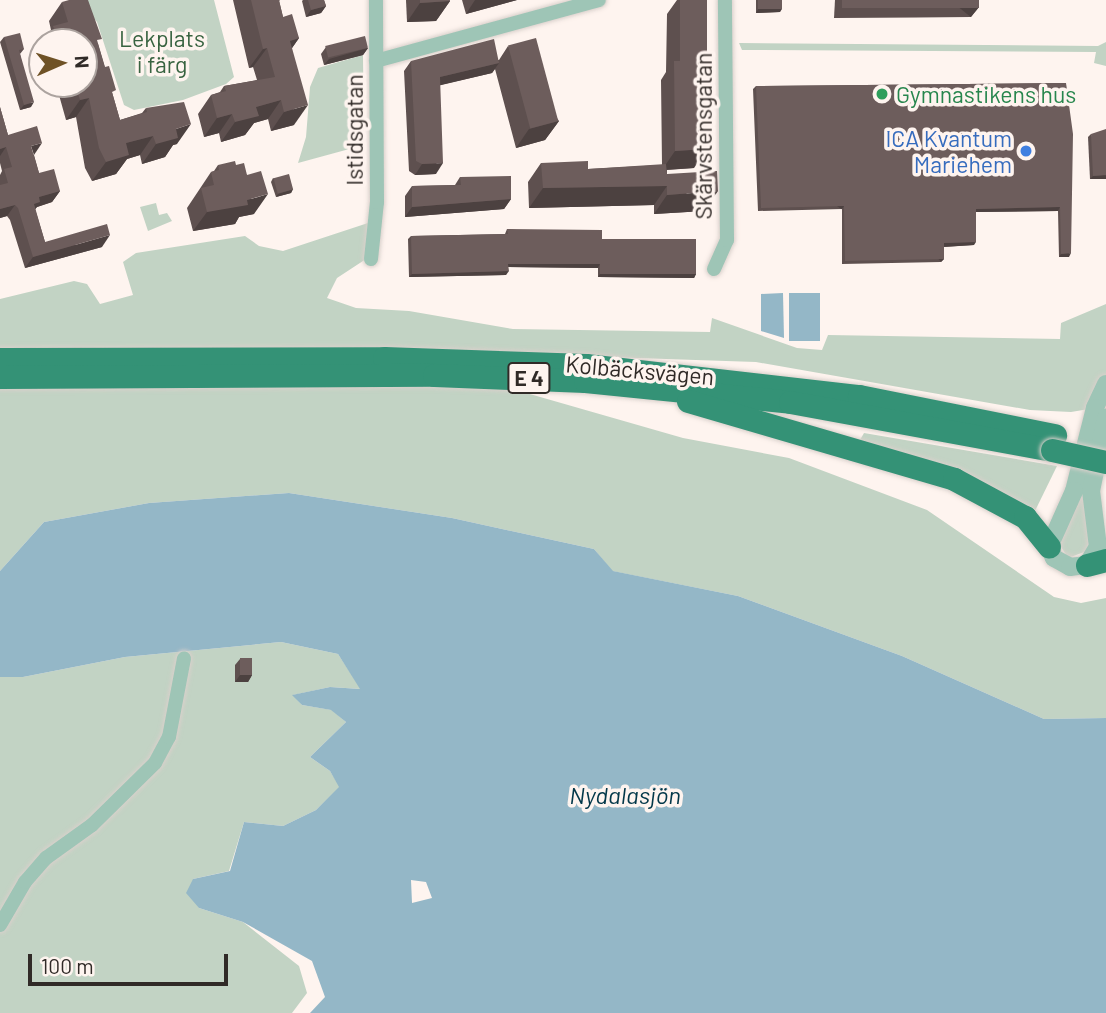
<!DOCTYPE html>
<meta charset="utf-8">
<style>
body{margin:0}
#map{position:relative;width:1106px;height:1013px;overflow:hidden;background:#fef4ef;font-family:Barlow,sans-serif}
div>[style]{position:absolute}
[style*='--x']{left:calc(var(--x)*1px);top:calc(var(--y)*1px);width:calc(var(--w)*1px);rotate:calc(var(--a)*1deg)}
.green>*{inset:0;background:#c2d3c4}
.water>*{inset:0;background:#94b7c7;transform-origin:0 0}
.roads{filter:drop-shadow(0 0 2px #d9d0cb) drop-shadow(0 0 2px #d9d0cb)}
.minor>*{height:14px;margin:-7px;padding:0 7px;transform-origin:7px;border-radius:7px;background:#9ec5b6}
.tertiary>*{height:18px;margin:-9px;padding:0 9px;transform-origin:9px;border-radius:9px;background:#9ec5b6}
.trunk>*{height:23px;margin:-11.5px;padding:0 11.5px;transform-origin:11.5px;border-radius:11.5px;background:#349276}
.bridges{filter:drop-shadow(0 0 2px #d9d0cb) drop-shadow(0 0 2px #d9d0cb)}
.trunk-bridge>*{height:23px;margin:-11.5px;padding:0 11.5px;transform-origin:11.5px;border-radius:11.5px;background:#349276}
.wall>*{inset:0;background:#5e504f}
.shaded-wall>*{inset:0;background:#4c4140;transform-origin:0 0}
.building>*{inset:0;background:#6d5d5c;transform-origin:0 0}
.dots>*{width:19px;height:19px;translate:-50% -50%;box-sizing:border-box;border:4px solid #fef4ef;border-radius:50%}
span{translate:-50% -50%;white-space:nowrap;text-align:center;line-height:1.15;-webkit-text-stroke:7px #fef4ef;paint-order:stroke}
.shield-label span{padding:2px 5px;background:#fef4ef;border:2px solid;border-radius:5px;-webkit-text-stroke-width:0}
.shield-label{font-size:21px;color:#302a27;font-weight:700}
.park-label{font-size:23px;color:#386340}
.leisure-label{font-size:23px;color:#27864d}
.left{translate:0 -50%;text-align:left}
.street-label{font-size:23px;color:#302a27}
.shop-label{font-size:23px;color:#366cbe}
.right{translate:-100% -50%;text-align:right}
.water-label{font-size:24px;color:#023749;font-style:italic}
.north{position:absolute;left:28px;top:28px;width:70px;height:70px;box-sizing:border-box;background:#fef4ef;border:2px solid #aca39f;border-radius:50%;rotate:87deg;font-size:19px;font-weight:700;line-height:28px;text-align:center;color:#302a27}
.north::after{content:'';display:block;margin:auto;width:24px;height:32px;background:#6f5226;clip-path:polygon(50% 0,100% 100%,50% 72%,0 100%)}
.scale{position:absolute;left:28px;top:954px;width:200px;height:32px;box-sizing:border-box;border:4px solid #302a27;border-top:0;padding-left:9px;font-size:21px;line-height:24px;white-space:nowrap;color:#302a27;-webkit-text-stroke:5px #fef4ef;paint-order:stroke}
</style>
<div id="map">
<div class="green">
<i style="clip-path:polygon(78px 0,214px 0,234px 77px,226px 84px,183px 100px,134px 110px,124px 105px,97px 22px)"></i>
<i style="clip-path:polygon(1106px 42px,1106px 66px,1094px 63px,1096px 52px,742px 50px,739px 43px,1098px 46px)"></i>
<i style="clip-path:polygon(363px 55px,364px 145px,298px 163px,306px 137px,310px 87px,318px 68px)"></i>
<i style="clip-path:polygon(156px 203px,159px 215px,167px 213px,172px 221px,148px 231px,140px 207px)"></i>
<i style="clip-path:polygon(368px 223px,371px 237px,366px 259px,337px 278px,327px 298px,356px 308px,409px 311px,513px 329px,710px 332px,712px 318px,797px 348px,822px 350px,828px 335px,1060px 339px,1061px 323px,1106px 304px,1106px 384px,1095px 408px,1071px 412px,1030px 410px,756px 362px,457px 352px,457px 373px,683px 438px,789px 458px,927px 510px,1054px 597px,1081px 603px,1106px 598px,1106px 718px,1044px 719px,902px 656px,738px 596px,612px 571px,594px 549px,452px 518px,289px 493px,149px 503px,44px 522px,0 571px,0 299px,74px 281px,87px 284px,100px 304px,133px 295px,123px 262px,136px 253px,245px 236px,259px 246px,283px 251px)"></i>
<i style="clip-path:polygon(864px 433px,1057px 466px,1034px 513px,860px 440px)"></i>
<i style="clip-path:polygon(1082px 488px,1089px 541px,1087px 551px,1068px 558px,1058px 542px)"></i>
<i style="clip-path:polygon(281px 642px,338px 654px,361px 689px,330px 687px,293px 695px,302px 705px,332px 710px,346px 722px,310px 757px,330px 771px,340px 787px,316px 810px,283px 826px,244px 822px,229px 871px,193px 879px,199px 908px,243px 922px,299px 966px,307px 993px,292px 1013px,0 1013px,0 677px,23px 677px,125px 657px)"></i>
</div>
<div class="water">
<i style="clip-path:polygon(783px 293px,784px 338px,761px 331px,761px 294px)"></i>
<i style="left:789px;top:293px;width:31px;height:48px"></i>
<i style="clip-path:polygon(evenodd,289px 493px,452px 518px,594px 549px,613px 571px,738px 596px,902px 656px,1044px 719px,1106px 718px,1106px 1013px,310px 1013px,325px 997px,312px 961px,243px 922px,199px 908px,186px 893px,193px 879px,230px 871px,244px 822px,283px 826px,316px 810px,339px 787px,330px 771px,310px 757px,346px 722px,331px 710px,302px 705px,292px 695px,330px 687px,360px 689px,338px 654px,281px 642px,125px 657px,23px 677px,0 677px,0 571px,44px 522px,149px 503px,289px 493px,411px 880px,426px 882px,432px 898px,412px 903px,411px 880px)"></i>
</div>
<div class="roads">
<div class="minor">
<i style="--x:376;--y:61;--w:231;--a:-15.3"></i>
<i style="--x:371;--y:259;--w:57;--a:-84"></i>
<i style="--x:377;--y:202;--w:202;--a:-90.3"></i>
<i style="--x:714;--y:269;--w:32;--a:-66"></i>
<i style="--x:727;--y:240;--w:240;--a:-90.5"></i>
<i style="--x:0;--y:925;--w:50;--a:-59.8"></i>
<i style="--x:25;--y:882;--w:32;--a:-49"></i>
<i style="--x:46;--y:858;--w:57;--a:-35.7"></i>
<i style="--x:92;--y:825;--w:88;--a:-44.5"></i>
<i style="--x:155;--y:763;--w:30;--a:-62"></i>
<i style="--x:169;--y:737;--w:80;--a:-79.2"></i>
</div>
<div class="tertiary">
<i style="--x:1106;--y:384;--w:26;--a:115"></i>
<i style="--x:1095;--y:408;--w:86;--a:104.2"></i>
<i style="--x:1074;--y:491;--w:61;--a:114.1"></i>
<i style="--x:1049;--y:547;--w:12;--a:66"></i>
<i style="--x:1054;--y:558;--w:18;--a:29"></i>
<i style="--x:1070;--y:567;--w:17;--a:-7"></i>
<i style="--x:1087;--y:565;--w:21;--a:-59"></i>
<i style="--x:1098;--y:547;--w:56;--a:-97.1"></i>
<i style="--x:1091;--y:491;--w:75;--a:-78.4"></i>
</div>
<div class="trunk">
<i style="--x:0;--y:359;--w:384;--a:-0.1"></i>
<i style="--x:384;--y:358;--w:202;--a:2"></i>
<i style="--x:586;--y:365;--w:275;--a:6.5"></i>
<i style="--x:859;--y:396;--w:200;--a:11.3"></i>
<i style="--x:0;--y:377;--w:434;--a:-0.3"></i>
<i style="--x:434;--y:375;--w:151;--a:2.3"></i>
<i style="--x:585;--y:381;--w:206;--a:5.8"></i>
<i style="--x:790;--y:402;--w:266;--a:10.4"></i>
<i style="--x:688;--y:401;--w:277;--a:16.3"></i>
<i style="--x:954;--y:479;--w:81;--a:28.2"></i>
<i style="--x:1025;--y:517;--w:38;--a:51"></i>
<i style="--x:1087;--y:565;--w:20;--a:-15"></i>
</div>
</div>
<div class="bridges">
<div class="trunk-bridge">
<i style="--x:1052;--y:450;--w:55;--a:12.5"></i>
</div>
</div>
<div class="wall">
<i style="clip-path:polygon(233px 0,280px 0,279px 1px,283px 17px,299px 38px,292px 48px,294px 125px,271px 131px,268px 119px,254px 123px,245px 135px,221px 142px,219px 133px,204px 137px,198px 114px,211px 95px,220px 92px,224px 86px,257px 80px,253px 67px,249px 68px)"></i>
<i style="clip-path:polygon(303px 0,324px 0,326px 6px,321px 13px,306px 17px,302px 1px)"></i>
<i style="clip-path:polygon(406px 0,450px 0,450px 1px,436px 21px,407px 22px)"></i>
<i style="clip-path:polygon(462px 0,517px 0,466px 14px)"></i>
<i style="clip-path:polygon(677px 0,707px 0,694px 168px,667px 170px,667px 174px,704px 211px,654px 214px,654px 205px,529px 208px,528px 182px,541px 163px,588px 169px,662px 165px,661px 80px,666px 72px,667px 14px)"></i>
<i style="clip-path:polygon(756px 0,782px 0,780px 12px,756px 13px)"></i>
<i style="clip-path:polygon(835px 0,979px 0,979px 7px,971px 17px,834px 18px)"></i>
<i style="clip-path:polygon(62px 2px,98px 44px,120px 120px,142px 113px,146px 108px,177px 144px,173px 145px,165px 157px,142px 164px,140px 155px,127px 159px,116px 174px,92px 181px,85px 168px,76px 117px,66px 120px,59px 95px,66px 85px,66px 84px,84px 84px,84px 42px,42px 42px,51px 30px,49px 21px)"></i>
<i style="clip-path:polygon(4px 37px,24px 49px,20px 54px,31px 107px,20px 110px,0 42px)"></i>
<i style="clip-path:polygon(508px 46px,559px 121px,545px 140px,516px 148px,495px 69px,492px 73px,440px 85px,436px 174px,415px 175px,409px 171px,404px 71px,411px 61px,499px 60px)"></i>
<i style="clip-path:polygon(326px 47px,368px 48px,363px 55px,324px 65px,321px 54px)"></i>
<i style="clip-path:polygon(1066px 83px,1069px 257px,1059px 257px,1058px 211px,976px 212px,974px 245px,944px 247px,944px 259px,941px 262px,842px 264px,842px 209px,758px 211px,753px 89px,756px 86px)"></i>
<i style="clip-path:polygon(0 107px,8px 135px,34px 155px,39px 173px,60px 191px,52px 202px,37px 207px,35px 209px,45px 242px,102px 247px,25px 268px,10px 220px,7px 216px,0 218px,0 175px,2px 171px,0 163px)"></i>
<i style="clip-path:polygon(1091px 134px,1106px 179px,1090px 179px,1088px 137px)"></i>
<i style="clip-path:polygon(218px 165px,236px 165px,247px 175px,254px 214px,239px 217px,235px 224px,193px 231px,187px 208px,211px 172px,214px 171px)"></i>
<i style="clip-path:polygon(460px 177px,511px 199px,504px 209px,405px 217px,405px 196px,412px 186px,455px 185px)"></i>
<i style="clip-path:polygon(273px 178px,293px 189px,291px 193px,276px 197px,271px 182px)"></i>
<i style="clip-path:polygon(507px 229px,602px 239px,696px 274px,694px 278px,598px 277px,598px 268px,508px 267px,506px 275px,409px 277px,408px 239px,411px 236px,505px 234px)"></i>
<i style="clip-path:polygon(240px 659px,252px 675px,248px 682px,235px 682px,235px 665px)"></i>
</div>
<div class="shaded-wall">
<i style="clip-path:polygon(475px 0,517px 0,466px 14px)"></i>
<i style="clip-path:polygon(450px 1px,436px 21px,407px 22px,420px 3px)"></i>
<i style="clip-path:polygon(326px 6px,321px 13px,306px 17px,311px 10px)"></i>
<i style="left:979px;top:7px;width:13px;height:138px;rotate:129deg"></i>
<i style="clip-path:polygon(758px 9px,782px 9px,780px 12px,756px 13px)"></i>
<i style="clip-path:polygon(299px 38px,285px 58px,290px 41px)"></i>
<i style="clip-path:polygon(267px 48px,253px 67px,249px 68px,263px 49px)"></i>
<i style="clip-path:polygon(368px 48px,363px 55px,324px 65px,329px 59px)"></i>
<i style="clip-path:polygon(499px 63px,492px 73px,433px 87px,440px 77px)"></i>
<i style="clip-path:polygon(89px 98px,76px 117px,66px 120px,80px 100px)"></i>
<i style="clip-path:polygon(281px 100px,268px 119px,254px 123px,245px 135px,221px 142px,235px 122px,256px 107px)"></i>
<i style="clip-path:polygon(34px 102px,31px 107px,20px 110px,24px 105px)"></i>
<i style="clip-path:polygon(308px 105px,294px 125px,271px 131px,284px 112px)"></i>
<i style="clip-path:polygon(232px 114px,219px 133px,204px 137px,217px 118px)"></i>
<i style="clip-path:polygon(559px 121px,545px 140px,516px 148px,529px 129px)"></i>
<i style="clip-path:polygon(191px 124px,177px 144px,173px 145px,165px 157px,142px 164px,156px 144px,176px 129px)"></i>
<i style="clip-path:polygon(153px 136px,140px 155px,127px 159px,116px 174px,92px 181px,106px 162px,126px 143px)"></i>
<i style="clip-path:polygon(42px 143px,34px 155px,31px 146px)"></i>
<i style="clip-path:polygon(6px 147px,0 156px,0 149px)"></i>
<i style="clip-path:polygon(707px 149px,694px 168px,662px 170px,675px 151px)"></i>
<i style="clip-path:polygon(443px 163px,436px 174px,415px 175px,422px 164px)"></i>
<i style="clip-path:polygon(1106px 175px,1106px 179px,1090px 179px,1093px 176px)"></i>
<i style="clip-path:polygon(667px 186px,654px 205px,529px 208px,543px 188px)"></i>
<i style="clip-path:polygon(293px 189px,291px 193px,276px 197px,278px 194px)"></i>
<i style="clip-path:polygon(60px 191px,52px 202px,37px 207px,32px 213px,26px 215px,39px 197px)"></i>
<i style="clip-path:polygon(718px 191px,704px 211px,654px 214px,667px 195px)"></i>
<i style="clip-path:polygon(268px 194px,254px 214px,239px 217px,235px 224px,193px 231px,207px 212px)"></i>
<i style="clip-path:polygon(511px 199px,504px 209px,405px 217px,412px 207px)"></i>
<i style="clip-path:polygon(15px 205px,7px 216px,0 218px,0 209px)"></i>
<i style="left:844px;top:206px;width:4px;height:83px;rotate:124deg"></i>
<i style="clip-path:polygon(1060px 207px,1058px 211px,973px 212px,976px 209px)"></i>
<i style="clip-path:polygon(110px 235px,102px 247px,25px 268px,33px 257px)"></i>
<i style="clip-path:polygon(976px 242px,974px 245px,941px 247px,944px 243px)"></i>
<i style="clip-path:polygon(1071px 253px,1069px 257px,1059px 257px,1061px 254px)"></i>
<i style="left:944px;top:259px;width:4px;height:99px;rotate:135deg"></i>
<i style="clip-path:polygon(508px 264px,600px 264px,598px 268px,506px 267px)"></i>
<i style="clip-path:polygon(509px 271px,506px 275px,409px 277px,412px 274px)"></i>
<i style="clip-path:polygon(600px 274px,696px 274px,694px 278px,598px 277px)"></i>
<i style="clip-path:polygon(240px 675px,252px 675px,248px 682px,235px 682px)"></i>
</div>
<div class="building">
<i style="clip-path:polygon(69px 0,88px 0,102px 39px,97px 40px,105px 67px,109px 66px,116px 90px,112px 92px,120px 120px,147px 112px,146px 108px,184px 102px,191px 124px,176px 129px,178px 138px,156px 144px,153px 136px,126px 143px,129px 155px,106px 162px,99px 148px,89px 98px,80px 100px,75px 84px,84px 84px,84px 42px,58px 42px,53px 26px,68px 22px,62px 2px)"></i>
<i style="clip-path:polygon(251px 0,279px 0,283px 17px,292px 14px,299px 38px,290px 41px,308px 105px,284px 112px,281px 100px,256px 107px,259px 116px,235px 122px,232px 114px,217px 118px,211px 95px,226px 91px,224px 86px,275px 77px,267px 48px,263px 49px)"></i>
<i style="clip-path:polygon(308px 0,324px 0,326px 6px,311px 10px)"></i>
<i style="clip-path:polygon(420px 0,450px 0,450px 1px,420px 3px)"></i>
<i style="clip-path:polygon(680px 0,707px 0,707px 149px,675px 151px,674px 61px,680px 61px)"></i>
<i style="left:758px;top:0;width:24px;height:9px"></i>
<i style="left:842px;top:0;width:137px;height:8px"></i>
<i style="clip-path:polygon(20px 33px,24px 49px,19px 50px,34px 102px,24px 105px,4px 37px)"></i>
<i style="left:365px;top:36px;width:12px;height:41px;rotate:76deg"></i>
<i style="left:536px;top:38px;width:86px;height:29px;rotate:75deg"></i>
<i style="clip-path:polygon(494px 39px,499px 63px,440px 77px,443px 163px,422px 164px,416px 161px,411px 61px)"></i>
<i style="clip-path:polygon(1066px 83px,1073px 134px,1071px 253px,1061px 254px,1060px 207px,976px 209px,976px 242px,944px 243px,944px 259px,845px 261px,844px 206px,761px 208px,756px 86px)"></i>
<i style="clip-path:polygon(0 107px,8px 135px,37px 126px,42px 143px,31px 146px,39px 173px,54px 169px,60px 191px,39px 197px,40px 202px,34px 204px,45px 242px,107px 224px,110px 235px,33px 257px,18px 208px,15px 205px,0 209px,0 185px,8px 183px,4px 169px,12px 167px,6px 147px,0 149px)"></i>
<i style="clip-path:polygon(1106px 129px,1106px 175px,1093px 176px,1091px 134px)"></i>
<i style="clip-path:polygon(235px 161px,236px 165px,244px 163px,247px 175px,261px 171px,268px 194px,247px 200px,248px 205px,207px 212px,201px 188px,214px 185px,211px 172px,219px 170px,218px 165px)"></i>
<i style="clip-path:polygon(588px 161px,588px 169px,666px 164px,667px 174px,717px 171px,718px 191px,667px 195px,667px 186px,543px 188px,541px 163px)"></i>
<i style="left:289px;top:174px;width:16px;height:16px;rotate:75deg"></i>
<i style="clip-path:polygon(511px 176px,511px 199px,412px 207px,412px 186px,461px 185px,460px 177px)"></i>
<i style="clip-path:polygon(507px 229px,602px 230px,602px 239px,696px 239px,696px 274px,600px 274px,600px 264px,508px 264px,509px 271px,412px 274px,411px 236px,508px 234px)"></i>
<i style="left:252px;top:658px;width:17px;height:12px;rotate:90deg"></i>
</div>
<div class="dots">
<i style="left:882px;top:94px;background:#2e9e5b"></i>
<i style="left:1026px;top:151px;background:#3f7fe0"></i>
</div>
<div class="shield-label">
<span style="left:529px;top:378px">E 4</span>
</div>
<div class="park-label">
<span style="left:162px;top:51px">Lekplats<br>i färg</span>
</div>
<div class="leisure-label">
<span class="left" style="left:896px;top:94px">Gymnastikens hus</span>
</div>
<div class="street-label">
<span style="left:354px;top:130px;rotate:-90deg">Istidsgatan</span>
<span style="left:703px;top:136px;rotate:-90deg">Skärvstensgatan</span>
<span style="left:640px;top:370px;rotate:5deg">Kolbäcksvägen</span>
</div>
<div class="shop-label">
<span class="right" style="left:1012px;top:151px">ICA Kvantum<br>Mariehem</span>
</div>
<div class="water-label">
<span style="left:625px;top:795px">Nydalasjön</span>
</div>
<div class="north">N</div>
<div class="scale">100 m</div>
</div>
